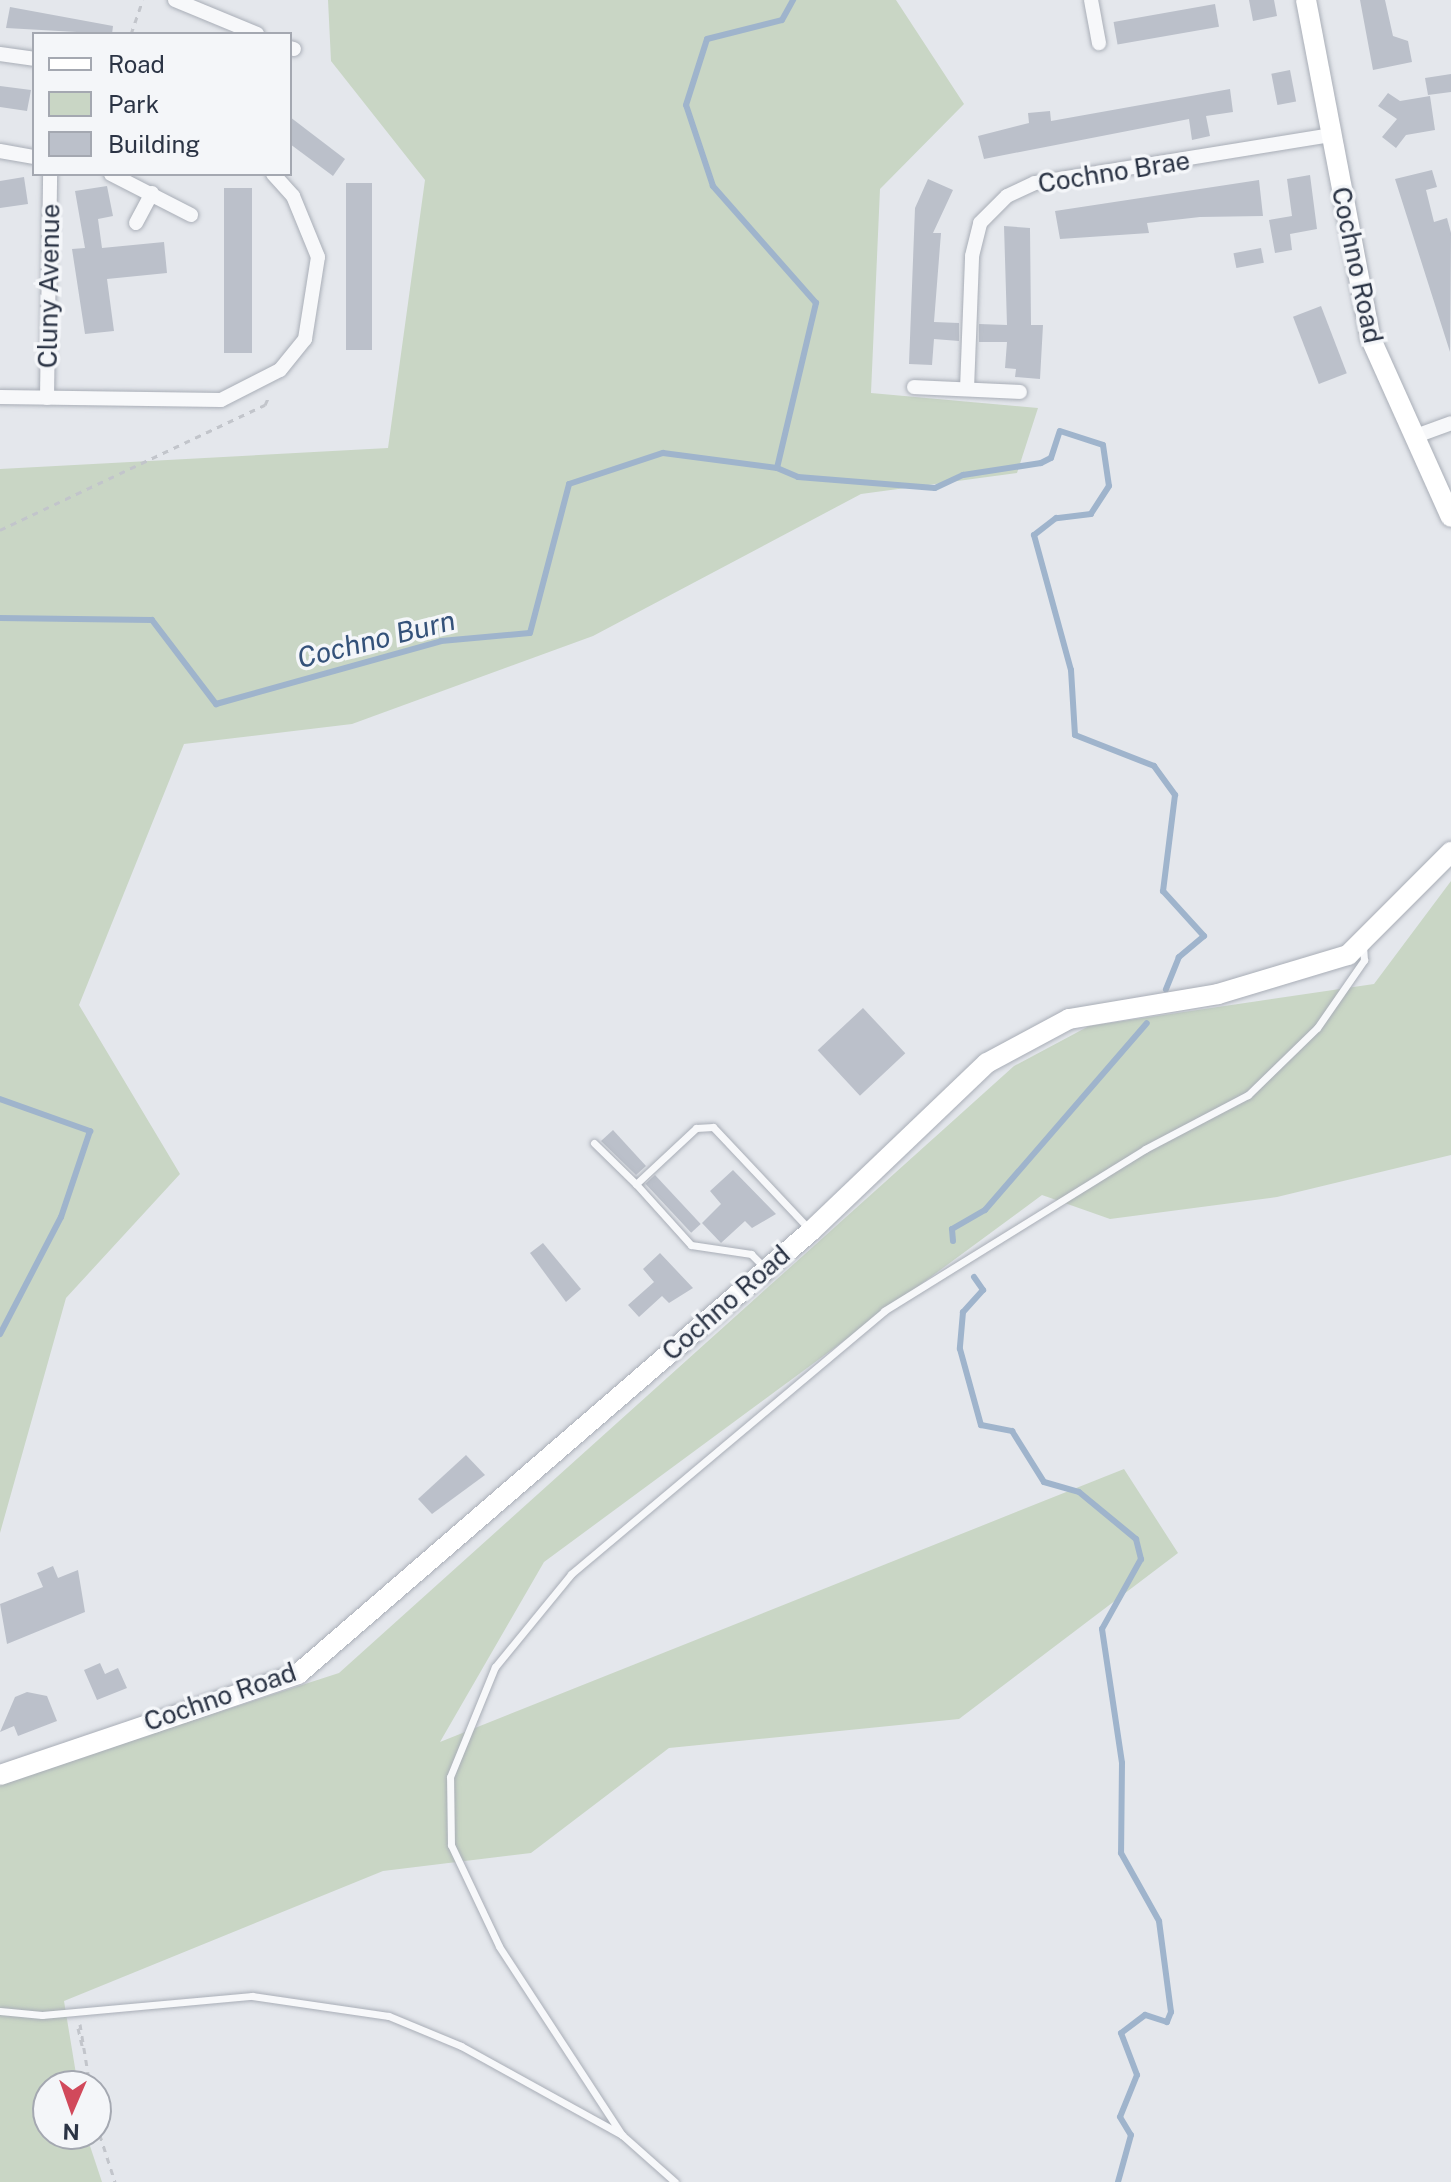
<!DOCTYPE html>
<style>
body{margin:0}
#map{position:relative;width:1451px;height:2182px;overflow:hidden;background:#e4e7ec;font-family:"Public Sans",sans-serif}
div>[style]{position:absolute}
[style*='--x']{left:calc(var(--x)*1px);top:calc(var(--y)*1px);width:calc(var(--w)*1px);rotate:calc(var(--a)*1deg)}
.green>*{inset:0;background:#c9d6c5}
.stream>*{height:6px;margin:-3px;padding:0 3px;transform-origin:3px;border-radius:3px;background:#9fb4cc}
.building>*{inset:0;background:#bbc0ca;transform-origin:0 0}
.path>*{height:3px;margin-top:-1.5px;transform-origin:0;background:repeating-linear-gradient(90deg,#c2c5cb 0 6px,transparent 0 12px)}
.roads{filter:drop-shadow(0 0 2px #a9aeb7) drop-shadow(0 0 2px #a9aeb7)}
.lane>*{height:7px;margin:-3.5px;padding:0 3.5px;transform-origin:3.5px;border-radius:3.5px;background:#f7f8fa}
.street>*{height:14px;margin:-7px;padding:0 7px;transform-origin:7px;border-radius:7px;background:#f7f8fa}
.secondary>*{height:20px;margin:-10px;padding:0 10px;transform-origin:10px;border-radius:10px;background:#fff}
span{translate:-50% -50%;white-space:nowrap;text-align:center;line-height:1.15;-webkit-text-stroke:7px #f4f6f9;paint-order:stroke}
.street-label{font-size:26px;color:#2b3445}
.water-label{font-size:28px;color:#34527a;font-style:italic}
.legend{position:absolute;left:32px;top:32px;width:260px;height:144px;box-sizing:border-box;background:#f4f6f9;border:2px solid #a4a8b1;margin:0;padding:10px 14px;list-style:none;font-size:24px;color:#2b3445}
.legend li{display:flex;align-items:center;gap:16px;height:40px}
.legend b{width:40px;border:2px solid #a4a8b1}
.north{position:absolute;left:32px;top:2070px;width:80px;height:80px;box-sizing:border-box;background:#f4f6f9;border:2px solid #a4a8b1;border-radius:50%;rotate:182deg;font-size:22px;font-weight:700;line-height:32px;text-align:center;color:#2b3445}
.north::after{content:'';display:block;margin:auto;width:28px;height:36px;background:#d1495b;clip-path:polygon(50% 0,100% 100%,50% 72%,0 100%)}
</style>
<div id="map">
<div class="green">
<i style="clip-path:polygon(328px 0,896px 0,964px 104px,880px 189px,871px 393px,1038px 408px,1017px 473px,861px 494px,593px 636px,352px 724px,184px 744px,79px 1005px,180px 1174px,66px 1298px,0 1533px,0 469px,388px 448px,425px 180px,331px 61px)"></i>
<i style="clip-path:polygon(1451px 881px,1451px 1155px,1277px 1197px,1110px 1219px,1042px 1195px,544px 1562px,440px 1742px,1124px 1469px,1178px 1553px,959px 1719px,669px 1748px,531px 1853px,383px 1871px,64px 2001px,78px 2086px,48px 2086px,48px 2134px,86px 2134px,102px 2182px,0 2182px,0 1783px,339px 1673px,1014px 1066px,1089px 1026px,1374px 984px)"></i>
</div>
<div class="stream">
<i style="--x:777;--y:468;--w:23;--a:23"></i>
<i style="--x:798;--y:477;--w:137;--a:4.6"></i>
<i style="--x:935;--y:488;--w:31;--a:-25"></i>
<i style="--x:963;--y:475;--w:79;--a:-8.7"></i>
<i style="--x:1041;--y:463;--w:11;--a:-27"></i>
<i style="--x:1051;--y:458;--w:28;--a:-72"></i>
<i style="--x:1060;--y:431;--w:45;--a:18"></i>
<i style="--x:1103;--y:445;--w:41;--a:81.7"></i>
<i style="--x:1109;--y:486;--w:33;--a:123"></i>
<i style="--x:1091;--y:514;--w:35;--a:173"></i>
<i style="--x:1056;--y:518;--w:28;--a:142"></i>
<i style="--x:1034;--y:535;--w:140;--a:74.7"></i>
<i style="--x:1071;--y:670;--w:65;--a:86.5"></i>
<i style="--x:1075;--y:735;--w:85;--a:21.4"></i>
<i style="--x:1154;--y:766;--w:36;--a:54"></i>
<i style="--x:1175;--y:795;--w:97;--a:97.1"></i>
<i style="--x:1163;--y:891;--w:61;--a:47.7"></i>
<i style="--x:1204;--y:936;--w:33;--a:140"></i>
<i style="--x:1179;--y:957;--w:35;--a:112"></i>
<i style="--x:0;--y:618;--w:152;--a:0.8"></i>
<i style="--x:152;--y:620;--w:106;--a:52.7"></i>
<i style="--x:216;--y:704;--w:234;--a:-15.6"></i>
<i style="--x:441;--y:641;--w:89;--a:-5.1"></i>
<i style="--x:530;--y:633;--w:154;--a:-75.3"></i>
<i style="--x:569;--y:484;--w:99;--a:-18.3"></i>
<i style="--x:663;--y:453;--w:115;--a:7.5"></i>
<i style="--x:777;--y:468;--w:170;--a:-76.7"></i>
<i style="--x:816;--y:303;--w:156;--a:-131.4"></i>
<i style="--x:713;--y:186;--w:85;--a:-108.4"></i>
<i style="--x:686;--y:105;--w:69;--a:-72.3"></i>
<i style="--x:707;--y:39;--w:77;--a:-14.2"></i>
<i style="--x:782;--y:20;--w:23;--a:-61"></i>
<i style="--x:0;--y:1099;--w:96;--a:19.6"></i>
<i style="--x:90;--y:1131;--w:91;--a:108.6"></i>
<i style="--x:61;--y:1217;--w:132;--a:117.5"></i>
<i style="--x:953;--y:1241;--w:12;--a:-95"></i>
<i style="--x:952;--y:1229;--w:38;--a:-30"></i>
<i style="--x:985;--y:1210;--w:247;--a:-49.1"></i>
<i style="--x:974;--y:1277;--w:16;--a:55"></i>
<i style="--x:983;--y:1290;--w:30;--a:132"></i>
<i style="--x:963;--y:1312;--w:37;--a:95"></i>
<i style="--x:960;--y:1349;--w:79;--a:74.6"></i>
<i style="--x:981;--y:1425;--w:32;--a:11"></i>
<i style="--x:1012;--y:1431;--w:60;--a:57.9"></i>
<i style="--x:1044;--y:1482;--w:36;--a:16"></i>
<i style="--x:1079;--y:1492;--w:74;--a:39.5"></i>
<i style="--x:1136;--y:1539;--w:21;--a:76"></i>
<i style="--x:1141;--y:1559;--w:80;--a:119.1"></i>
<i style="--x:1102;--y:1629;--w:135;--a:81.5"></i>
<i style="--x:1122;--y:1763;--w:90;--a:90.6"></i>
<i style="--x:1121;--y:1853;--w:78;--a:60.8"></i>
<i style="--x:1159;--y:1921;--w:92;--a:82.5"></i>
<i style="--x:1171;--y:2012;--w:11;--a:112"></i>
<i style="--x:1167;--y:2022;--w:23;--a:-162"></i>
<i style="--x:1145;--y:2015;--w:30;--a:143"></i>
<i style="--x:1121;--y:2033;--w:45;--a:69.1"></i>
<i style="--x:1137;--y:2075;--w:45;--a:112"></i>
<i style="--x:1120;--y:2117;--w:21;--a:59"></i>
<i style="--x:1131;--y:2135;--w:49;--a:105.5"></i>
</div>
<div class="building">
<i style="clip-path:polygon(1249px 0,1274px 0,1277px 16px,1253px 21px)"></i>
<i style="clip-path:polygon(1360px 0,1385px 0,1393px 36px,1408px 41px,1412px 62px,1373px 70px)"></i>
<i style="left:1215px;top:4px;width:23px;height:103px;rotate:80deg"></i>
<i style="clip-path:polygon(10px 7px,113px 26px,112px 34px,6px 28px)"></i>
<i style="left:1290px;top:70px;width:32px;height:19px;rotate:79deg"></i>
<i style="clip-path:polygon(1451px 74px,1451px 92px,1428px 95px,1425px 78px)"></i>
<i style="clip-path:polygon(0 86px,31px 90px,27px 111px,0 107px)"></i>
<i style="clip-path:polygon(1230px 89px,1233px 112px,1206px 116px,1210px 136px,1192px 140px,1189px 119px,984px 159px,978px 136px,1029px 123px,1028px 113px,1050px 111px,1051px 121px)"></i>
<i style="clip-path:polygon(1388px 93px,1400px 101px,1430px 96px,1435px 130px,1406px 135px,1396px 148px,1382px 137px,1397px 119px,1378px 106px)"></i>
<i style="clip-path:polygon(290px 117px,345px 159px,333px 176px,290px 144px)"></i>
<i style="clip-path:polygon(1432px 170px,1437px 187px,1426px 190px,1434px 222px,1447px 218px,1451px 233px,1450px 352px,1395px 179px)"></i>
<i style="clip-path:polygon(1310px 175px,1317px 229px,1290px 234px,1292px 250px,1275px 253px,1269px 220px,1292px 216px,1287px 179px)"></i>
<i style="clip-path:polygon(24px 177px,28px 204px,0 208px,0 181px)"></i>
<i style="clip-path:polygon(928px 179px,953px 190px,933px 233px,941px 233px,934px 322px,959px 323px,959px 341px,934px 339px,932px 365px,909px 364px,915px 208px)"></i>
<i style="clip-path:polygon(1259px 180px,1263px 216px,1200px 217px,1147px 223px,1149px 233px,1060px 239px,1055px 211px)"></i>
<i style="left:346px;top:183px;width:26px;height:167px"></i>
<i style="clip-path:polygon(107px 186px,113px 216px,98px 219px,102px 248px,164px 242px,167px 273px,107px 279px,114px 331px,85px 334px,72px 249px,85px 248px,75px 191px)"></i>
<i style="left:224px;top:188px;width:28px;height:165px"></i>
<i style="clip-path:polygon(1004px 226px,1030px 228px,1031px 325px,1043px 325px,1040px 379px,1015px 377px,1016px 369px,1005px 368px,1007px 342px,979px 342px,979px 324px,1007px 325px)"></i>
<i style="left:1261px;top:248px;width:15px;height:28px;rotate:79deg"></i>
<i style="left:1321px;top:306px;width:72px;height:30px;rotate:69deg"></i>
<i style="left:863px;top:1008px;width:62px;height:62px;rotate:47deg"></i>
<i style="clip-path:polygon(613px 1130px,646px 1166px,636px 1175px,601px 1141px)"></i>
<i style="clip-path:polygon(733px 1170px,776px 1214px,752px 1228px,745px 1221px,721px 1243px,702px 1223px,721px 1204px,710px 1191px)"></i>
<i style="left:655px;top:1175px;width:67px;height:13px;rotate:47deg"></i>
<i style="clip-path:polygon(543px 1243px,581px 1289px,566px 1302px,530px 1253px)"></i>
<i style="clip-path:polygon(660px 1253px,693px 1288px,669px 1303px,662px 1296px,639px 1317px,628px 1305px,654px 1282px,643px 1269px)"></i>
<i style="clip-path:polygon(466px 1455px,485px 1475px,432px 1514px,418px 1499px)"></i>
<i style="clip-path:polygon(53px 1566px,58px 1578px,78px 1570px,85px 1612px,7px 1644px,0 1604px,43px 1587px,37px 1573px)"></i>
<i style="clip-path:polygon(100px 1663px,105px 1674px,118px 1668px,127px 1688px,97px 1700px,84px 1670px)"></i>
<i style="clip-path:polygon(27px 1692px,47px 1696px,57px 1721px,18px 1736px,14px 1726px,0 1732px,15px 1697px)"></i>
</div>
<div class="path">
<i style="--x:131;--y:34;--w:36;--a:-71"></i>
<i style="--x:0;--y:530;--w:293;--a:-25.3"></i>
<i style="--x:265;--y:405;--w:10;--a:-66"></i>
<i style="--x:80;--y:2024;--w:63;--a:80.8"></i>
<i style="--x:78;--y:2028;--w:22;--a:77"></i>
<i style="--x:96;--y:2123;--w:62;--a:72.1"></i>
</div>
<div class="roads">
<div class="lane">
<i style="--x:594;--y:1143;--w:59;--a:44.3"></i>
<i style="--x:636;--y:1184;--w:82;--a:-43"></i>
<i style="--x:696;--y:1128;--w:17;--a:-3"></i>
<i style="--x:713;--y:1127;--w:140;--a:46.7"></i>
<i style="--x:636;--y:1184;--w:82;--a:48"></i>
<i style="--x:691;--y:1245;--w:61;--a:8.5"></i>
<i style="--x:751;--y:1254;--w:18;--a:45"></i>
<i style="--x:0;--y:2011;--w:42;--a:5.4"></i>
<i style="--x:42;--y:2015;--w:211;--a:-5.2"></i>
<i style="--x:252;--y:1996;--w:138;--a:8.3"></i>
<i style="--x:389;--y:2016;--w:78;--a:22.6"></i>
<i style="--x:461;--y:2046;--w:184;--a:28.9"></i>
<i style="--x:622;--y:2135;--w:71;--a:41.6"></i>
<i style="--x:622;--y:2135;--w:225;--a:-123.1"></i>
<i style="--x:499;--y:1946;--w:112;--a:-115.4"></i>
<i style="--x:451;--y:1845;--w:68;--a:-90.8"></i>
<i style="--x:450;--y:1777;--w:119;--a:-67.8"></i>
<i style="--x:495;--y:1667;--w:120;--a:-50.7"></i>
<i style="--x:571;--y:1574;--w:409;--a:-40"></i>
<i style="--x:884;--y:1311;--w:307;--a:-31.8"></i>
<i style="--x:1145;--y:1149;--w:116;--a:-27.7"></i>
<i style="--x:1248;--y:1095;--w:96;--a:-44.2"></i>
<i style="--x:1317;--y:1028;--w:83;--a:-55.3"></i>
<i style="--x:1364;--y:960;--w:13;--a:-94"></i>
</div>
<div class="street">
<i style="--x:175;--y:0;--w:89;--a:22.5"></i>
<i style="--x:1091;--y:0;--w:44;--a:79.5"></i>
<i style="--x:290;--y:48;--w:4;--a:14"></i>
<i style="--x:0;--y:54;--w:34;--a:8"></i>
<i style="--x:0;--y:151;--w:35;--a:10"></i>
<i style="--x:111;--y:174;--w:90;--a:27.1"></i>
<i style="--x:136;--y:223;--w:34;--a:-62"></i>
<i style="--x:914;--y:387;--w:106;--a:2.7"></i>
<i style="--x:967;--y:389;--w:133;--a:-87.8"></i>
<i style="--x:972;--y:256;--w:34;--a:-76"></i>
<i style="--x:980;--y:223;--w:38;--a:-45"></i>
<i style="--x:1007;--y:196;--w:31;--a:-25"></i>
<i style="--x:1035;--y:183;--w:300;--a:-9.2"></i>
<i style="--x:0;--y:397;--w:221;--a:0.8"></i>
<i style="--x:221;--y:400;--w:66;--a:-27"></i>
<i style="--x:280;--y:370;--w:40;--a:-51"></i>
<i style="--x:305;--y:339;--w:83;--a:-81"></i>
<i style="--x:318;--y:257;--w:66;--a:-112.3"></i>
<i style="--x:293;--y:196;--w:30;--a:-132"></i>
<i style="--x:47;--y:398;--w:224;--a:-89.2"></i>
<i style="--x:1416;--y:436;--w:37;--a:-20"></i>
</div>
<div class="secondary">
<i style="--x:1306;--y:0;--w:343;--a:79.2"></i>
<i style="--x:1370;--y:337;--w:197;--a:65.8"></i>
<i style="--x:0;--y:1775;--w:315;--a:-18.7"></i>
<i style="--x:298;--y:1674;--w:678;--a:-40.81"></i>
<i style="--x:811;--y:1231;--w:243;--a:-43.7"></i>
<i style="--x:987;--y:1063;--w:93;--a:-28.2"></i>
<i style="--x:1069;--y:1019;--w:151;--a:-9.5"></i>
<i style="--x:1218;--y:994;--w:136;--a:-16.7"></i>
<i style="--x:1348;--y:955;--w:146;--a:-45"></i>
</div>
</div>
<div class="street-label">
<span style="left:1114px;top:172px;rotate:-9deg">Cochno Brae</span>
<span style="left:1357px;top:265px;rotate:78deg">Cochno Road</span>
<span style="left:49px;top:286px;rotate:-89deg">Cluny Avenue</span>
<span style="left:726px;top:1303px;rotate:-41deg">Cochno Road</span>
<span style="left:220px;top:1697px;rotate:-19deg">Cochno Road</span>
</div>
<div class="water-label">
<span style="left:376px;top:639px;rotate:-14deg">Cochno Burn</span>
</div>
<ul class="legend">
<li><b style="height:10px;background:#fff"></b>Road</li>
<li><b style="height:22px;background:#c9d6c5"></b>Park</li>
<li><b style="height:22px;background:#bbc0ca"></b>Building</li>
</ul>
<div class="north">N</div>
</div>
